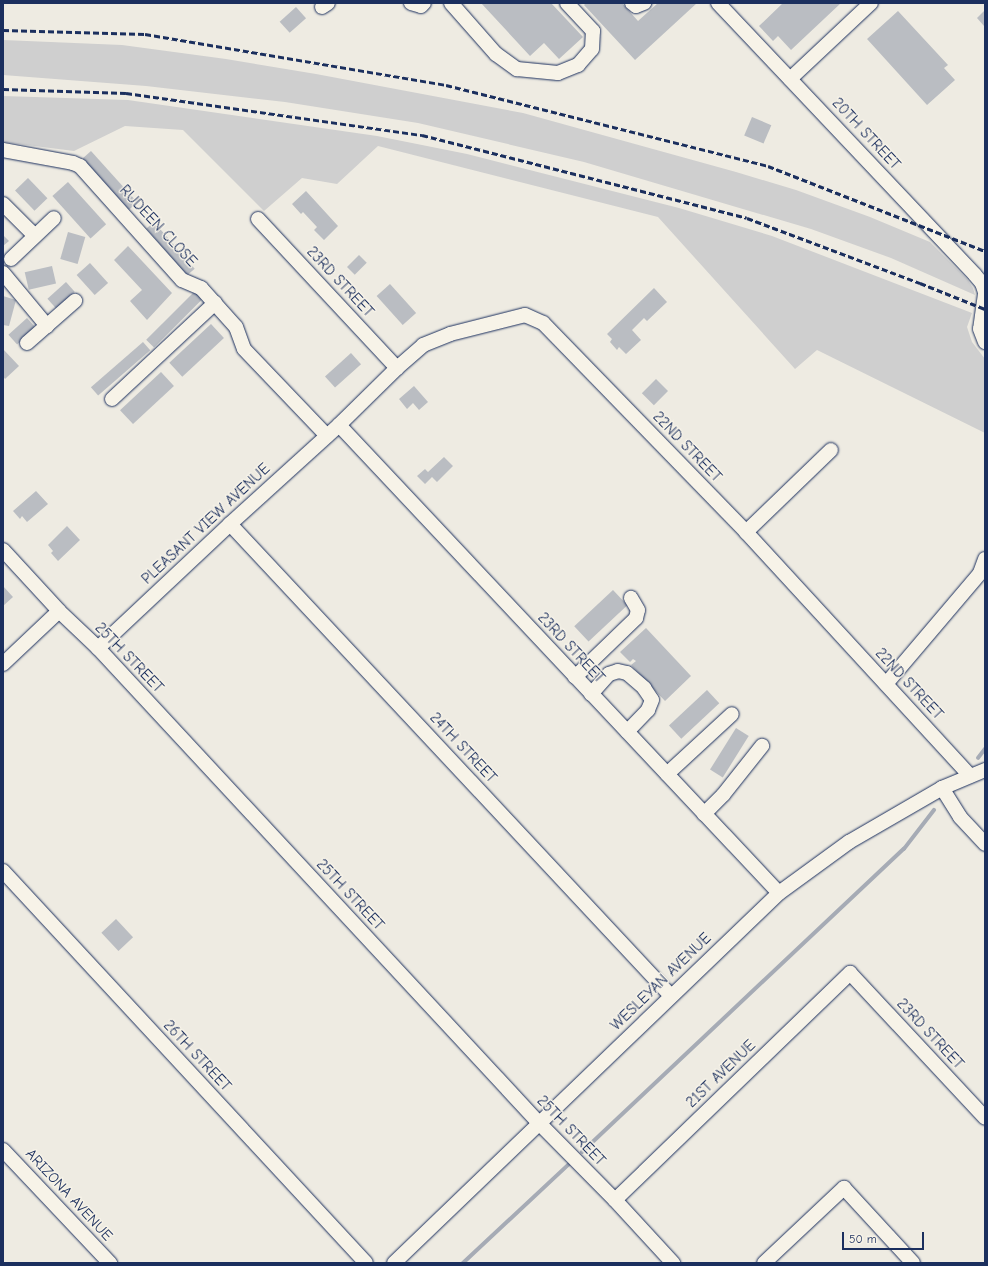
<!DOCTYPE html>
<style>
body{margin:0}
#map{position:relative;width:988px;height:1266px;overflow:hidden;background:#eeebe2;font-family:"Comic Neue",sans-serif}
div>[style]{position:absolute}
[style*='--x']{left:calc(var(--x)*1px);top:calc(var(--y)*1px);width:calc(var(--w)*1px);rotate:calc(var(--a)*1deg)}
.green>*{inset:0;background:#cfcfcf}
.stream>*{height:3.5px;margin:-1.75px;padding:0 1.75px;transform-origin:1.75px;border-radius:1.75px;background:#a6abb5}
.building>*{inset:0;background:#babdc2;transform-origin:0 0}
.roads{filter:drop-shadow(0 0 1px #1b2f5e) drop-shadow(0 0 1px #1b2f5e)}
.minor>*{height:14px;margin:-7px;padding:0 7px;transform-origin:7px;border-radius:7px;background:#f7f3e8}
.rail>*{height:3px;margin-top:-1.5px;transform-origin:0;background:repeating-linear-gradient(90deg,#1b2f5e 0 6px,transparent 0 9px)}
span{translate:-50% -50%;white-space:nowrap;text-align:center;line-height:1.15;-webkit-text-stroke:3px #f7f3e8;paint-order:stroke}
.street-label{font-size:15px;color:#1b2f5e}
.frame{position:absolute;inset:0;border:4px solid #1b2f5e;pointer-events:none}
.scale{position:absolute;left:842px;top:1232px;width:82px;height:18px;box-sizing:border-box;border:2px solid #1b2f5e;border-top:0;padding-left:5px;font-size:12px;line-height:14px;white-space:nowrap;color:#1b2f5e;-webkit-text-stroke:3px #f7f3e8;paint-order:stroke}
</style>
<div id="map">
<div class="green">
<i style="clip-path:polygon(3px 40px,122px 45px,226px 59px,316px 74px,523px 113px,736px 172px,796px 190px,870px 217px,930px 242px,967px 279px,973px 288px,975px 295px,891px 258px,811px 229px,584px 162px,418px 123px,285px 102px,146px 86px,3px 75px)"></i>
<i style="clip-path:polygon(3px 96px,128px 100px,377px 136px,467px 154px,679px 208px,772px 236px,972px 313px,967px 327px,972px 342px,985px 359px,985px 433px,817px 350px,795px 369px,658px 217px,378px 146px,337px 184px,302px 178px,264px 211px,183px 130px,125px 126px,74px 151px,3px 142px)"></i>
</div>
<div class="stream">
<i style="--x:978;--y:758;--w:11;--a:-52"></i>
<i style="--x:582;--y:1152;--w:442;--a:-43.3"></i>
<i style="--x:904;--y:849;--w:49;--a:-52.4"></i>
<i style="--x:463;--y:1263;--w:144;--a:-43"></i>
</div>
<div class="building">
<i style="clip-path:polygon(481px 3px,551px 3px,583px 37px,559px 59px,544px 43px,530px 56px)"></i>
<i style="clip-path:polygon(586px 3px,622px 3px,638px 21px,658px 3px,697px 3px,635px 60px,584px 5px)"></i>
<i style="clip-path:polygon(783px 3px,841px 3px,791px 50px,778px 36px,773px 41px,759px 26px)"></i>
<i style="left:296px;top:7px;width:15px;height:22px;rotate:48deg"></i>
<i style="clip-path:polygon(985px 10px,985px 25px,984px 26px,977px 18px)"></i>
<i style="clip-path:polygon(898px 11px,948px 65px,944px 68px,955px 80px,927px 105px,867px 39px)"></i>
<i style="left:752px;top:117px;width:21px;height:20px;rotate:23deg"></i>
<i style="left:91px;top:151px;width:69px;height:11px;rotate:48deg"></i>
<i style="left:28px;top:178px;width:28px;height:18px;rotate:46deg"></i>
<i style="left:68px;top:182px;width:57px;height:21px;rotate:48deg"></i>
<i style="clip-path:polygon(306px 191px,338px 226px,324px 240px,314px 230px,317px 227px,303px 212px,301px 214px,292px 204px)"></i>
<i style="left:154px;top:222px;width:62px;height:10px;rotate:49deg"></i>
<i style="left:68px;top:232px;width:18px;height:28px;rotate:16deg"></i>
<i style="clip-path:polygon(3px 235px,9px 241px,3px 246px)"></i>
<i style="clip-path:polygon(128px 246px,172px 293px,147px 320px,130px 301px,142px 290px,114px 260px)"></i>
<i style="left:359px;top:255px;width:11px;height:17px;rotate:45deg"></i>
<i style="left:90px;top:263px;width:27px;height:18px;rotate:48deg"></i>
<i style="left:52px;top:266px;width:18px;height:28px;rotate:77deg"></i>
<i style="left:66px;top:282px;width:13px;height:25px;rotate:48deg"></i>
<i style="left:390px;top:284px;width:39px;height:18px;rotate:48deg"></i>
<i style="clip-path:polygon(654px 288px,667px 302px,647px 321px,644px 318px,632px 330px,641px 340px,626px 354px,619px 347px,617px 350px,610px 342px,612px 339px,607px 334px)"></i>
<i style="left:195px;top:291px;width:11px;height:69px;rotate:45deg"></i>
<i style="clip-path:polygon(3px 296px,16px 300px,9px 326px,3px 325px)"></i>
<i style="left:27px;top:318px;width:13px;height:25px;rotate:48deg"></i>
<i style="left:211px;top:324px;width:19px;height:57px;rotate:47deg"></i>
<i style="left:143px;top:342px;width:11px;height:69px;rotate:49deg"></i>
<i style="clip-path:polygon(3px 349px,19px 366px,5px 379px,3px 376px)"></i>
<i style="left:351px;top:353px;width:15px;height:35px;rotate:48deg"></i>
<i style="left:161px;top:372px;width:19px;height:56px;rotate:47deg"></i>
<i style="left:656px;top:379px;width:17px;height:20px;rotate:45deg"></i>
<i style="clip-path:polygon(414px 386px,428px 402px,419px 410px,413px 403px,407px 409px,399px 399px)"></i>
<i style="clip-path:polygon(444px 457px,453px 466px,437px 482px,432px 477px,425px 484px,417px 476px,425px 469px,428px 472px)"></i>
<i style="clip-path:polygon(36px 491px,48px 504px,27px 522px,22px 516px,20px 519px,13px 511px)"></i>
<i style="clip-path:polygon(67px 526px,80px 540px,58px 561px,51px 553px,53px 551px,48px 545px)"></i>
<i style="clip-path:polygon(3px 586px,13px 597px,3px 606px)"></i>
<i style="left:613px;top:590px;width:21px;height:53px;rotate:47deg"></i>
<i style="clip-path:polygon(646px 628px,691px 676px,665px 701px,631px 665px,636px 661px,633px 659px,630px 662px,620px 652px)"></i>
<i style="left:707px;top:690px;width:18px;height:52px;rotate:47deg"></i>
<i style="left:736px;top:728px;width:15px;height:49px;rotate:32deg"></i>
<i style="left:116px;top:919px;width:25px;height:20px;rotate:47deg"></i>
</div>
<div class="roads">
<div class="minor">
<i style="--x:411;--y:3;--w:10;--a:17"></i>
<i style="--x:421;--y:6;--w:4;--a:-45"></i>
<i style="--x:451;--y:3;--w:68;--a:48.6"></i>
<i style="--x:496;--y:54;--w:26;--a:36"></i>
<i style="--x:517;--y:69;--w:41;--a:5.6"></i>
<i style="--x:558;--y:73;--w:22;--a:-22"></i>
<i style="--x:578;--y:65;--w:21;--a:-49"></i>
<i style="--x:592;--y:49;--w:18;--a:-87"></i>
<i style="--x:593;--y:31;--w:38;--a:-133"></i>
<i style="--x:632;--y:3;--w:5;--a:37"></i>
<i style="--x:636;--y:6;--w:9;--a:-21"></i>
<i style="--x:718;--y:3;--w:374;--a:46.6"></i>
<i style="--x:975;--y:275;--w:11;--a:49"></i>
<i style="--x:982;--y:283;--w:9;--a:72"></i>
<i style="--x:322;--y:7;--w:7;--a:-34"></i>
<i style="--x:790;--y:79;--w:111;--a:-43.2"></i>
<i style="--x:3;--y:150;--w:71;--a:10.5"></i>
<i style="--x:73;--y:163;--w:8;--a:23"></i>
<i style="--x:80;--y:166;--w:153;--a:48.2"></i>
<i style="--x:182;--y:280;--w:21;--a:23"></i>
<i style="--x:201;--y:288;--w:52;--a:48.1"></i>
<i style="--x:236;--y:327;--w:23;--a:70"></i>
<i style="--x:244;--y:349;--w:120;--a:46.3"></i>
<i style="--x:3;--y:204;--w:45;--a:45"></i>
<i style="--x:258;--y:219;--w:204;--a:47"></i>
<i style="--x:11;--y:259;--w:59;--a:-43.6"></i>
<i style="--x:3;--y:273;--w:69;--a:50.3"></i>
<i style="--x:985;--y:294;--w:35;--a:98"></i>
<i style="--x:980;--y:329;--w:14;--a:69"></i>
<i style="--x:27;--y:343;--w:64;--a:-41.2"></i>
<i style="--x:112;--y:399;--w:141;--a:-43"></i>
<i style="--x:339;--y:425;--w:642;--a:46.77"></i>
<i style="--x:230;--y:524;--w:646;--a:46.94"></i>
<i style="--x:746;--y:532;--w:118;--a:-44"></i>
<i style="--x:3;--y:550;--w:83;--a:47.4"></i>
<i style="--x:59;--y:611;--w:54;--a:43.5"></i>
<i style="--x:98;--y:648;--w:648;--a:47.13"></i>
<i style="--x:539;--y:1123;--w:108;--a:45.4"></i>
<i style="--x:615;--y:1200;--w:86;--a:47.4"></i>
<i style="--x:98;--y:648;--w:181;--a:-43.2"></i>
<i style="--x:230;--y:524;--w:147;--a:-42.2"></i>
<i style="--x:339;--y:425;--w:81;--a:-44.5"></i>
<i style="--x:397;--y:368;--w:35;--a:-41"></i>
<i style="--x:423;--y:345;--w:29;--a:-22"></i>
<i style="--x:450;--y:334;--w:77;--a:-14.2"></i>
<i style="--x:525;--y:315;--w:20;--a:24"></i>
<i style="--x:543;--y:323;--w:291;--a:45.8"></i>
<i style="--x:746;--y:532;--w:331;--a:47.4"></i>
<i style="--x:3;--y:664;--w:77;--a:-43.4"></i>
<i style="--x:575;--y:677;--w:85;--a:-44"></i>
<i style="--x:636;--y:618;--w:8;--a:-76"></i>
<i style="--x:638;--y:610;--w:14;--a:-120"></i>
<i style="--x:886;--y:684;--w:145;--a:-49.7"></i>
<i style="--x:980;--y:573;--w:15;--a:-70"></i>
<i style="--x:591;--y:694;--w:27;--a:-48"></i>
<i style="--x:609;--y:674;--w:9;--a:-18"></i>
<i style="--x:618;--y:671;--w:9;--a:13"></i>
<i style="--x:627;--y:673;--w:23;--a:41"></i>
<i style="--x:644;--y:688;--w:14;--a:56"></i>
<i style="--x:652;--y:700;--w:11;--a:112"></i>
<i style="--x:648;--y:710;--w:30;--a:134"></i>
<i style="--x:667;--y:774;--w:88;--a:-42.7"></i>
<i style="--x:942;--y:788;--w:34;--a:58"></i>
<i style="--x:960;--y:817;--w:37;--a:47"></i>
<i style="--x:704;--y:814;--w:27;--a:-45"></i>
<i style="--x:723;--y:795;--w:63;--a:-51.5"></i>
<i style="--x:3;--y:871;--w:534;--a:47.2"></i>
<i style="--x:3;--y:1150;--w:156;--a:46.6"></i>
<i style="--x:615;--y:1200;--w:327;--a:-44"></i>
<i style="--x:850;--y:973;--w:198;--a:47"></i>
<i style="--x:394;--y:1263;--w:534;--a:-43.86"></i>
<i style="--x:779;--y:893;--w:87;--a:-36.1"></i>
<i style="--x:849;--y:842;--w:108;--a:-30.1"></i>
<i style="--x:942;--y:788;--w:47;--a:-22.7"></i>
<i style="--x:764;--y:1263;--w:110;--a:-43.2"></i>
<i style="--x:844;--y:1188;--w:102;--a:47.4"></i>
</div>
</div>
<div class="rail">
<i style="--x:3;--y:30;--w:142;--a:1.6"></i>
<i style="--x:145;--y:34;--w:305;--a:9.6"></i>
<i style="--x:446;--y:85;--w:332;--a:14.1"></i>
<i style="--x:768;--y:166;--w:233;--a:21.4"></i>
<i style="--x:3;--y:89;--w:123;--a:1.9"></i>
<i style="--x:126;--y:93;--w:299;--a:8.1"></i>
<i style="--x:422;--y:135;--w:335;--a:14.3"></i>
<i style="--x:747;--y:218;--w:185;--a:20.6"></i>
<i style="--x:920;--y:283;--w:70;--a:21.8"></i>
</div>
<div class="street-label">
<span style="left:866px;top:134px;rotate:47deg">20TH STREET</span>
<span style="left:158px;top:226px;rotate:47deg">RUDEEN CLOSE</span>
<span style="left:340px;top:282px;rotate:47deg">23RD STREET</span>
<span style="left:687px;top:447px;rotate:46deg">22ND STREET</span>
<span style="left:206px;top:524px;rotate:-43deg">PLEASANT VIEW AVENUE</span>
<span style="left:571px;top:648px;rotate:47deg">23RD STREET</span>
<span style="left:129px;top:658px;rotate:46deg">25TH STREET</span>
<span style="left:909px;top:684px;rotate:47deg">22ND STREET</span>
<span style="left:463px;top:748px;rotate:47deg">24TH STREET</span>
<span style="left:350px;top:895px;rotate:47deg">25TH STREET</span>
<span style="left:661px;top:982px;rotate:-44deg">WESLEYAN AVENUE</span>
<span style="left:930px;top:1034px;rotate:47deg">23RD STREET</span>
<span style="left:197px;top:1056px;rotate:47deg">26TH STREET</span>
<span style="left:721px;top:1074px;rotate:-44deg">21ST AVENUE</span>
<span style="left:571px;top:1131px;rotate:46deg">25TH STREET</span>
<span style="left:69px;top:1195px;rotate:47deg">ARIZONA AVENUE</span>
</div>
<div class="frame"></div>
<div class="scale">50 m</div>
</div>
